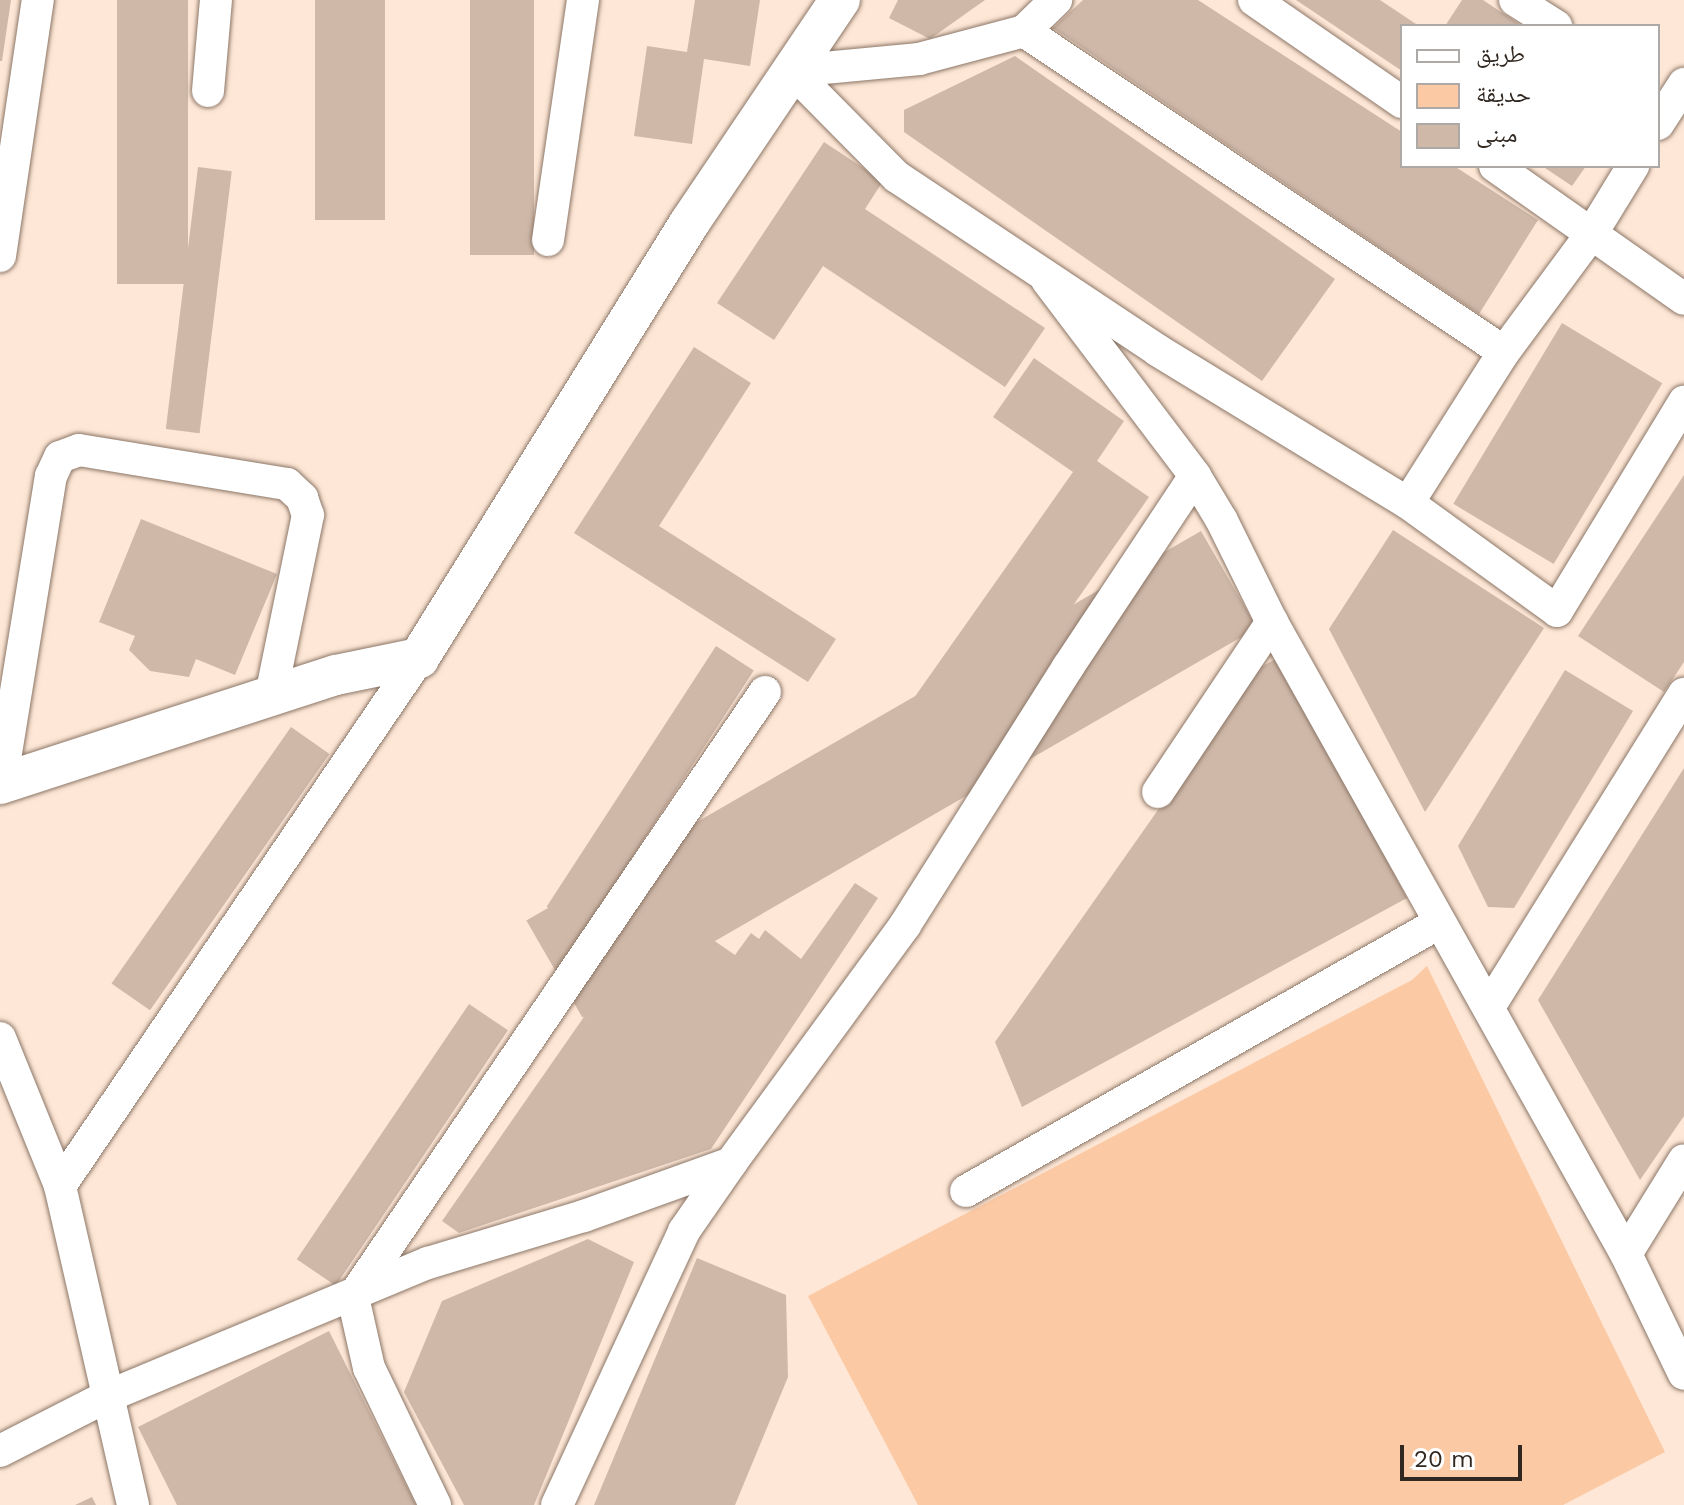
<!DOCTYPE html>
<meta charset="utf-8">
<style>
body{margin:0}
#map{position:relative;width:1684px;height:1505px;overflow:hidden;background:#fee7d6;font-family:"Work Sans","Noto Naskh Arabic",sans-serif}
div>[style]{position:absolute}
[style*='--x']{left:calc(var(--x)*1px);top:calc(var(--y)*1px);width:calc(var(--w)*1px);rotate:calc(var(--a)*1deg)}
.green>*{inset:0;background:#fbc9a4}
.building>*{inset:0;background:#cfb8a8;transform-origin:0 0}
.roads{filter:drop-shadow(0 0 2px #8b7667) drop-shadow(0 0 2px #8b7667)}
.minor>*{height:32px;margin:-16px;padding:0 16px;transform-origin:16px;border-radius:16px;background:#fff}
.tertiary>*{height:40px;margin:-20px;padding:0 20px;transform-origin:20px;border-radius:20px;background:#fff}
span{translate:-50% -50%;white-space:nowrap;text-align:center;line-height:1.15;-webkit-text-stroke:6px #fff;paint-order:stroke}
.legend{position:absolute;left:1400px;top:24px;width:260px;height:144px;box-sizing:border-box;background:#fff;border:2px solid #ada9a6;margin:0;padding:10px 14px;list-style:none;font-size:24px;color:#312821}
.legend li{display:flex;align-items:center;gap:16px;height:40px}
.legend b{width:40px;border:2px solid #ada9a6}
.scale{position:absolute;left:1400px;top:1445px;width:122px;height:36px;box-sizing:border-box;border:4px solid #312821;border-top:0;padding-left:10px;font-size:24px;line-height:28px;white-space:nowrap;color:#312821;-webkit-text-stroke:6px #fff;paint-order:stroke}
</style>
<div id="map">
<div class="green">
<i style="clip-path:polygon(1427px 966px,1665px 1452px,1563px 1505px,918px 1505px,808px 1296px,1412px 980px)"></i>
</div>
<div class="building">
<i style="clip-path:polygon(0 0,11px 0,2px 61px,0 61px)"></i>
<i style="left:117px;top:0;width:71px;height:284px"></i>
<i style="left:315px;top:0;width:70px;height:220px"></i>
<i style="left:470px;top:0;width:64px;height:255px"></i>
<i style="clip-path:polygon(695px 0,760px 0,750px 66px,704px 59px,692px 144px,634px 136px,647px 46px,687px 52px)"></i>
<i style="clip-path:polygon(898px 0,985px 0,930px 39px,889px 18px)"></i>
<i style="clip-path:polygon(1083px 0,1198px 0,1402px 132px,1402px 166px,1454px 166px,1538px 220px,1479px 314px,1053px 28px)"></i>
<i style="clip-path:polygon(1296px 0,1380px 0,1419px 26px,1402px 26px,1402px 71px)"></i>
<i style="clip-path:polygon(1462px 0,1483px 0,1522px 26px,1445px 26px)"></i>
<i style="clip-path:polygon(1015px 56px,1335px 279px,1262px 381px,904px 132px,904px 110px)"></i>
<i style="clip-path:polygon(824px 142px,883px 181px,865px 209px,1045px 328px,1005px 387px,823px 266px,774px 340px,717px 303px)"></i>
<i style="clip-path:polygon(1542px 166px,1586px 166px,1572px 186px)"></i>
<i style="left:198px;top:167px;width:34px;height:264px;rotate:7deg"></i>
<i style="left:1562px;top:323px;width:117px;height:211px;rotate:31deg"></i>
<i style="clip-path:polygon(694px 347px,751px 383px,659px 526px,836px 639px,808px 682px,574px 533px)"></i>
<i style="clip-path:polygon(1034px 358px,1124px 421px,1097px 461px,1149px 497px,941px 794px,878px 749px,1073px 472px,993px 417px)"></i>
<i style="clip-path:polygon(1684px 475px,1684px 662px,1664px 692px,1578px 636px)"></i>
<i style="clip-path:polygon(141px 519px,277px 574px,235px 675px,196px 659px,189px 677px,150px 671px,129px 650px,135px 636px,99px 622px)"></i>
<i style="clip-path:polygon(1393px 530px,1544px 628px,1425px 812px,1329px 629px)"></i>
<i style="left:1201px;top:531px;width:112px;height:779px;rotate:60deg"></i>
<i style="left:716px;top:646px;width:45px;height:311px;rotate:33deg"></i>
<i style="clip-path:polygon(1281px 656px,1407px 898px,1022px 1107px,995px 1042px,1257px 669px)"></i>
<i style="clip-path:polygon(1565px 670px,1633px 711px,1514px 908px,1488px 907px,1458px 846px)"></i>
<i style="left:291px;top:727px;width:47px;height:313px;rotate:35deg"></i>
<i style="clip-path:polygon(1684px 768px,1684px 1116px,1640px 1180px,1538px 1000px)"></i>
<i style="clip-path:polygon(691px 863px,720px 883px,690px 924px,735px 955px,751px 933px,759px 939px,765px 930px,801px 959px,855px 883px,878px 898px,711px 1149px,459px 1233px,442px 1221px)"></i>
<i style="left:469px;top:1004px;width:47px;height:308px;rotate:34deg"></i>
<i style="clip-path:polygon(588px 1239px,634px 1262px,534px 1505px,464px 1505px,404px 1392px,442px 1301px)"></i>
<i style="clip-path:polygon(697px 1258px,786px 1295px,788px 1377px,735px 1505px,594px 1505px)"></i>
<i style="clip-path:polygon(329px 1331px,416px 1505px,177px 1505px,138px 1427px)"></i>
<i style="clip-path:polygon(92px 1497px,96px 1505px,75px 1505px)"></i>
</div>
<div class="roads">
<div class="minor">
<i style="--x:1254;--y:0;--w:180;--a:34.6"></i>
<i style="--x:1515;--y:0;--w:49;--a:32.4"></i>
<i style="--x:1024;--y:31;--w:577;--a:33.77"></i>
<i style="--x:792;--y:71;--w:149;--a:45.3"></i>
<i style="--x:897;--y:177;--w:312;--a:33.6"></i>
<i style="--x:1157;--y:350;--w:294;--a:31.4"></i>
<i style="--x:1408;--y:503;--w:184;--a:35.9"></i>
<i style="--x:1557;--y:611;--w:245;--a:-58.7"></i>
<i style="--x:792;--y:71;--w:128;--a:-5.4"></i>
<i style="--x:919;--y:59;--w:109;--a:-14.9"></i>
<i style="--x:1024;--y:31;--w:45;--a:-44.1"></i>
<i style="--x:208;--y:91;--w:91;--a:-85"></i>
<i style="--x:1658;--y:124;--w:48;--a:-57"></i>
<i style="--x:1495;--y:166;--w:231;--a:35.1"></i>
<i style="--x:548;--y:240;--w:243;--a:-81.7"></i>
<i style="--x:0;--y:256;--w:259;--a:-81.6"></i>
<i style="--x:1047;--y:280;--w:246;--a:52.9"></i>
<i style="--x:1195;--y:476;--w:52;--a:59"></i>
<i style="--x:1222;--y:521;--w:113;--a:63.7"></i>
<i style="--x:1272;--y:622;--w:724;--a:60.75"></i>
<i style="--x:1626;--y:1254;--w:133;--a:64.2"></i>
<i style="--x:1408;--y:503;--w:179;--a:-57.6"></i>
<i style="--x:1504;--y:352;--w:148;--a:-53.5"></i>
<i style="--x:1592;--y:233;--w:79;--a:-58.5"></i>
<i style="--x:1;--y:784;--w:312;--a:-80.8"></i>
<i style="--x:51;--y:476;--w:21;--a:-65"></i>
<i style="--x:60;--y:457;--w:20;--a:-20"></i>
<i style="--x:79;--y:450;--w:211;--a:9.3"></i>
<i style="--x:287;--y:484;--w:21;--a:43"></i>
<i style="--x:302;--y:498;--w:18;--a:71"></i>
<i style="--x:308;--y:515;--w:185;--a:101.6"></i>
<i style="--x:1158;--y:792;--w:205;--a:-56.2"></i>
<i style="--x:1489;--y:1007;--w:369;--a:-58.1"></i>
<i style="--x:0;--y:1038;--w:160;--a:67.9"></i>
<i style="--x:60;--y:1186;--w:327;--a:77.1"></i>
<i style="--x:60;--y:1186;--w:638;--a:-55.79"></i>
<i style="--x:966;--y:1191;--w:544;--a:-29.54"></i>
<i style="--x:1626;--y:1254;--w:110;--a:-58.3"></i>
<i style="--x:0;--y:1451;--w:121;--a:-27"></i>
<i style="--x:108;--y:1396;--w:347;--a:-22.6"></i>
<i style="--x:428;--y:1263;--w:163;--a:-16.8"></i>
<i style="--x:584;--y:1216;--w:156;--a:-19.8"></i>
<i style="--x:731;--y:1163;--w:295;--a:-53.8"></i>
<i style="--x:905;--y:925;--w:305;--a:-57.7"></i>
<i style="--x:1068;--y:667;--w:229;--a:-56.4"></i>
<i style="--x:435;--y:1505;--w:152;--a:-115.7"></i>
<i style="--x:369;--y:1368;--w:73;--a:-102.7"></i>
<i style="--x:353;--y:1297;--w:732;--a:-55.75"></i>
<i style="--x:557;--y:1505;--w:302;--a:-65.1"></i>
<i style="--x:684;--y:1231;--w:83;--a:-55.3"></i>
</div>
<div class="tertiary">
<i style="--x:0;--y:784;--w:353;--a:-18"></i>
<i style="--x:336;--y:675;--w:85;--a:-11.6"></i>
<i style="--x:419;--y:658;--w:513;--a:-58.14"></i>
<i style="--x:690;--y:222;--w:268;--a:-56"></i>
</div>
</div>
<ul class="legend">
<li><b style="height:10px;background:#fff"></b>طريق</li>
<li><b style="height:22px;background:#fbc9a4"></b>حديقة</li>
<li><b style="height:22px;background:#cfb8a8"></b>مبنى</li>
</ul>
<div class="scale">20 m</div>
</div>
